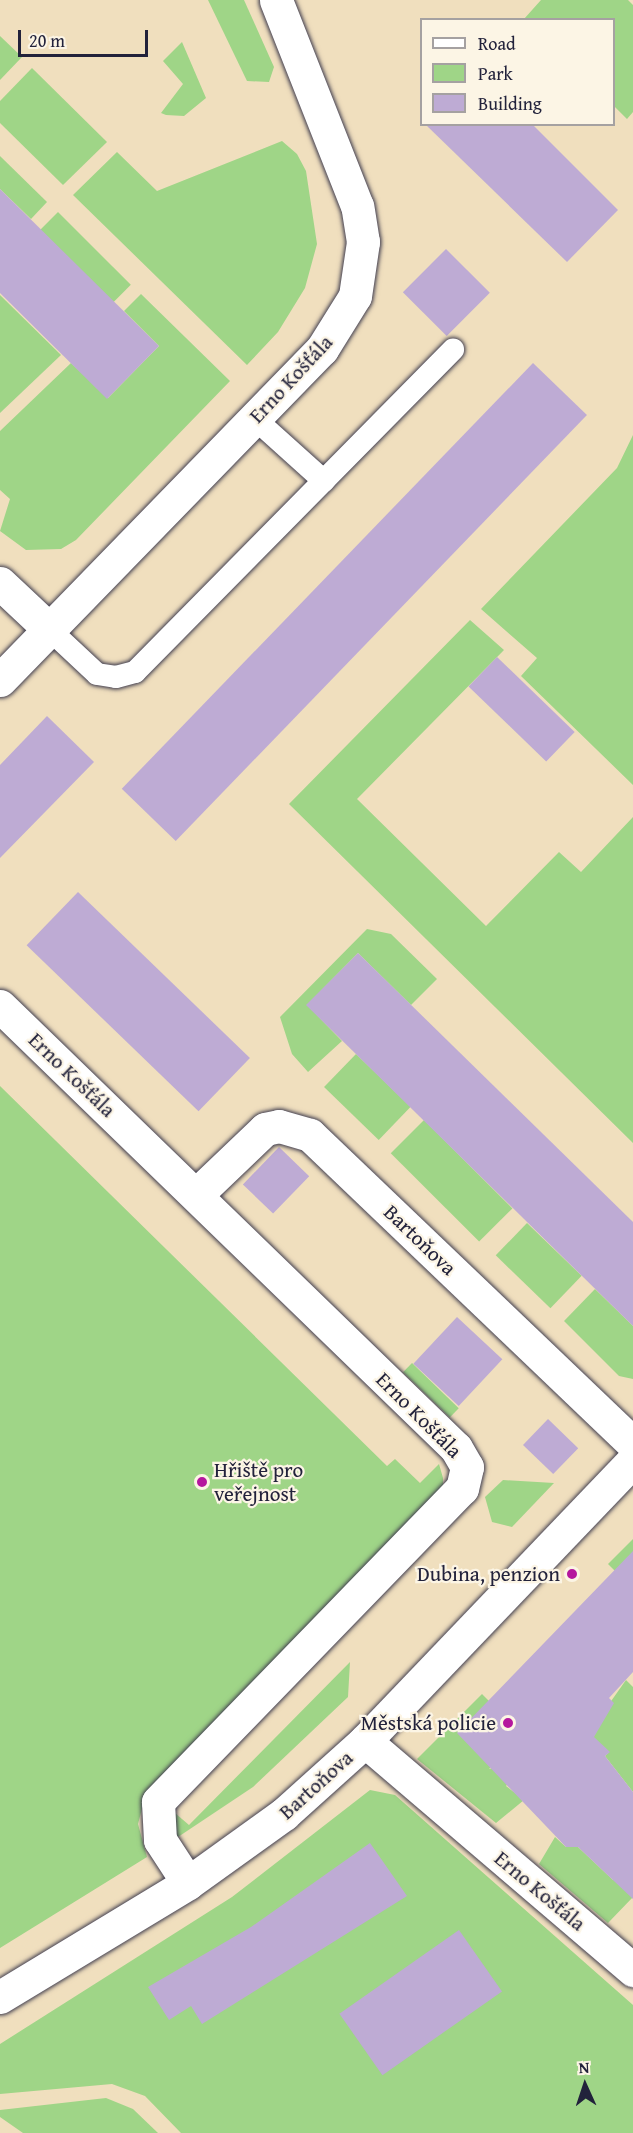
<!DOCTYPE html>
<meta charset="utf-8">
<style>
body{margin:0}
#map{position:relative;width:633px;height:2133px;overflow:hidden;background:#f0dfbe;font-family:"Gentium Book Plus",serif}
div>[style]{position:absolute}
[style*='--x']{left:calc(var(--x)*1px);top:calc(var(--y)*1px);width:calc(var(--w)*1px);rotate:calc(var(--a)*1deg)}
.green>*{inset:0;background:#9fd587;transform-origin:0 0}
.building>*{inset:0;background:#beabd4;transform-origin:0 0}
.roads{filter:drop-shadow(0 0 2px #413e4f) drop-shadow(0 0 2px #413e4f)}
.service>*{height:22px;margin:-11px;padding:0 11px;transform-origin:11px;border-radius:11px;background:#fff}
.minor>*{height:33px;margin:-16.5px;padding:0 16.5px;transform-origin:16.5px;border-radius:16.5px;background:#fff}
.dots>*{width:16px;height:16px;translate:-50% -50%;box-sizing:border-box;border:3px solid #fcf5e5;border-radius:50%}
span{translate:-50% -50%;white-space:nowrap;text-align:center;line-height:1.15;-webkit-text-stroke:4.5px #fcf5e5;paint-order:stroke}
.street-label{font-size:21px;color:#22223b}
.poi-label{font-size:21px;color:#22223b}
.left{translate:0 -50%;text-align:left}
.right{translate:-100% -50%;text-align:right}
.legend{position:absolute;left:420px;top:18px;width:195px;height:108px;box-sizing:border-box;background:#fcf5e5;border:2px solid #a5a1a1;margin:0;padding:8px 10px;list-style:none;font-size:18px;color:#22223b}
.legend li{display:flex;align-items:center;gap:12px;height:30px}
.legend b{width:30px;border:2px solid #a5a1a1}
.north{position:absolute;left:555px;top:2055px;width:60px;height:60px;-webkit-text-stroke:4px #fcf5e5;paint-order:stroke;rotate:357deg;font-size:16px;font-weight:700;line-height:24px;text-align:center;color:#22223b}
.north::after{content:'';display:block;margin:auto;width:21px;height:27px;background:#22223b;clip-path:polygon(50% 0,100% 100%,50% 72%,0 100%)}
.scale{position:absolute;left:18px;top:30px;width:130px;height:27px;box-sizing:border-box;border:3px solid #22223b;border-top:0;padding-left:8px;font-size:18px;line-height:21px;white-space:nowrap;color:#22223b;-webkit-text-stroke:4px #fcf5e5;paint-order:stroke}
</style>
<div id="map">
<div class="green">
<i style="clip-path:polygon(208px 0,244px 0,274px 67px,269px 82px,247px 81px)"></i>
<i style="clip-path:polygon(541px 0,628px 0,633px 5px,633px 112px,627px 119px,614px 106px,614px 20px,524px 19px)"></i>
<i style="clip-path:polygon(0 36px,22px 57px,0 80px)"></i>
<i style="clip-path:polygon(182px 42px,206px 98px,184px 116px,166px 115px,161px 113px,183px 84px,163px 61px)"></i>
<i style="clip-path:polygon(32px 68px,107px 142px,63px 185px,0 123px,0 101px)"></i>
<i style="clip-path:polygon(282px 141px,297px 154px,306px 171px,317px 244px,305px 288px,278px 332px,247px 365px,73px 195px,117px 152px,157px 191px)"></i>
<i style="clip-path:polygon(0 156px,47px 202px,31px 219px,0 189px)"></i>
<i style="left:58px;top:212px;width:103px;height:25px;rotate:45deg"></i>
<i style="clip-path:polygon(141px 294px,230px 381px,76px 540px,61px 549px,26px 550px,0 531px,10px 499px,0 490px,0 431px,71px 363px,108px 398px,159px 346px,124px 311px)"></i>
<i style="clip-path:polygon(0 295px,61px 355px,0 413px)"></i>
<i style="clip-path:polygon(633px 435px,633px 785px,521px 676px,537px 658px,481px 609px,617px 468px)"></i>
<i style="clip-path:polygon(470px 620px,504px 650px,357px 799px,486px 926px,559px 852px,581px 872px,633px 817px,633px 1143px,289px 804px)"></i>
<i style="clip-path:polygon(367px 929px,391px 934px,437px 979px,411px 1005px,358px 953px,307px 1005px,342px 1041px,308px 1072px,292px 1054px,280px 1017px)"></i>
<i style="left:356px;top:1054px;width:76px;height:46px;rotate:44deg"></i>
<i style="clip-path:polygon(0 1086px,387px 1466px,395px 1459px,420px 1483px,439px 1464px,443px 1478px,443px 1486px,144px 1801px,138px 1824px,147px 1857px,0 1948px)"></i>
<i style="left:424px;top:1120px;width:125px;height:47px;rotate:45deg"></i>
<i style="left:527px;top:1223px;width:76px;height:45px;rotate:44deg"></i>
<i style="clip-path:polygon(595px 1289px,633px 1326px,633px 1379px,619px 1376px,564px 1321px)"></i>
<i style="left:412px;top:1363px;width:65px;height:13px;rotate:44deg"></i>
<i style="clip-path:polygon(503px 1480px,554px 1483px,512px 1527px,492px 1522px,485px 1497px)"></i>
<i style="clip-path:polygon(633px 1539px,633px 1552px,615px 1571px,608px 1564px)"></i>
<i style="clip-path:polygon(350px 1662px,348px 1697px,253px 1787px,169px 1843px,168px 1807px,189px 1825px)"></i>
<i style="clip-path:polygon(626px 1680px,633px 1687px,633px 1792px,605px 1756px,609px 1752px,585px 1738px)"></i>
<i style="clip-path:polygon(482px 1694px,489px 1701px,496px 1761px,489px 1769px,496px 1767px,510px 1781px,506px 1786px,524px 1800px,496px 1823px,417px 1759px)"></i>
<i style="clip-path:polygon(370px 1790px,395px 1795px,633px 2005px,633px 2133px,181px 2133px,145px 2096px,112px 2084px,0 2094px,0 2044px,232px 1897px)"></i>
<i style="clip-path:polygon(555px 1837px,566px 1847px,578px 1847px,613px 1880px,626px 1880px,633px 1897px,608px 1923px,539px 1864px)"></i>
<i style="clip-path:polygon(106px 2098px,133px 2109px,158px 2133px,23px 2133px,0 2117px,0 2110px)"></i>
</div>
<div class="building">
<i style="clip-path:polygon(425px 124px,532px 124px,618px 210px,567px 262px)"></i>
<i style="clip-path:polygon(0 189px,159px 346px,107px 399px,0 293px)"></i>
<i style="left:446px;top:249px;width:62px;height:61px;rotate:45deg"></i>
<i style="left:533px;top:363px;width:75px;height:592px;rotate:44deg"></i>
<i style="left:497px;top:657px;width:108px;height:41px;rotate:44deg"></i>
<i style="clip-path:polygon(47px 716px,94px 762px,0 858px,0 765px)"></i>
<i style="left:78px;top:892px;width:239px;height:74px;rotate:44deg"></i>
<i style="clip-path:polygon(358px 953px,633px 1222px,633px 1326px,306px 1005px)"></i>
<i style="left:279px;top:1147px;width:42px;height:52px;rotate:44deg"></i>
<i style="left:457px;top:1317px;width:62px;height:64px;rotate:43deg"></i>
<i style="left:548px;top:1419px;width:42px;height:36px;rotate:44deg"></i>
<i style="clip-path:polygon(633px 1551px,633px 1672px,609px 1698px,614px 1703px,594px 1737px,610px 1752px,605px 1756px,633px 1792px,633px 1899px,578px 1847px,566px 1847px,457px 1733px)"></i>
<i style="clip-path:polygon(370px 1843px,407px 1896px,202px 2024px,191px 2006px,169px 2020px,148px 1987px,251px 1927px)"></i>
<i style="left:459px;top:1930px;width:75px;height:146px;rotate:55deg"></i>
</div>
<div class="roads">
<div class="service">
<i style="--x:254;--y:418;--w:94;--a:42"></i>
<i style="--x:50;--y:630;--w:64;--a:43.1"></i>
<i style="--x:97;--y:674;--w:19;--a:9"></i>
<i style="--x:116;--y:677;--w:20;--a:-15"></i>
<i style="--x:135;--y:672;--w:453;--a:-45.4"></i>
</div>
<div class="minor">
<i style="--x:0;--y:583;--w:69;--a:43.2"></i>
<i style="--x:0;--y:680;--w:462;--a:-45.8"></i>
<i style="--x:322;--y:349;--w:62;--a:-58.1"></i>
<i style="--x:355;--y:296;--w:55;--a:-81.6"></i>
<i style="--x:363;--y:242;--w:36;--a:-99"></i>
<i style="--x:357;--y:206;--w:221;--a:-111.5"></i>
<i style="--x:0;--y:1006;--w:635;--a:44.11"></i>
<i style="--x:456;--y:1448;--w:22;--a:60"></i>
<i style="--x:467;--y:1467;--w:22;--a:103"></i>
<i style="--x:462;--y:1488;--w:437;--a:134.1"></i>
<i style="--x:158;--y:1802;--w:38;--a:87"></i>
<i style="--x:160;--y:1840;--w:51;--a:56.9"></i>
<i style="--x:196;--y:1195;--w:95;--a:-43.7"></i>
<i style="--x:265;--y:1129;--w:14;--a:-12"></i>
<i style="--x:279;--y:1126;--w:32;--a:16"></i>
<i style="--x:310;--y:1135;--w:447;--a:43.7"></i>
<i style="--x:365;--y:1741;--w:353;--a:40.5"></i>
<i style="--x:0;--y:1997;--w:220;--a:-31.2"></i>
<i style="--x:188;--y:1883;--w:118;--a:-35.7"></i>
<i style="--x:284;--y:1814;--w:109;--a:-42"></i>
<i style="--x:365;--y:1741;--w:388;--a:-46.3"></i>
</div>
</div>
<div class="dots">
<i style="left:202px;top:1482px;background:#b5179e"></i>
<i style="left:572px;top:1574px;background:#b5179e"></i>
<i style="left:508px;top:1723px;background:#b5179e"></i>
</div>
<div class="street-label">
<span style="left:291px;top:379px;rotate:-47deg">Erno Košťála</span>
<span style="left:72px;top:1075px;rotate:44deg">Erno Košťála</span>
<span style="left:420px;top:1240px;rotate:44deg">Bartoňova</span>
<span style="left:419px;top:1415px;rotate:45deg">Erno Košťála</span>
<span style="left:316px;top:1785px;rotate:-42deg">Bartoňova</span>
<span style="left:540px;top:1891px;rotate:40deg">Erno Košťála</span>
</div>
<div class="poi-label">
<span class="left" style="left:214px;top:1482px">Hřiště pro<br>veřejnost</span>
<span class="right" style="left:560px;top:1574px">Dubina, penzion</span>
<span class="right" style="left:496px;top:1723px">Městská policie</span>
</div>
<ul class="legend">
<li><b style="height:8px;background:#fff"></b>Road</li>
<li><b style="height:16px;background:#9fd587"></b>Park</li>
<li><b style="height:16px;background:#beabd4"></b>Building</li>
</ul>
<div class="north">N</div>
<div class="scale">20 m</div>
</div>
